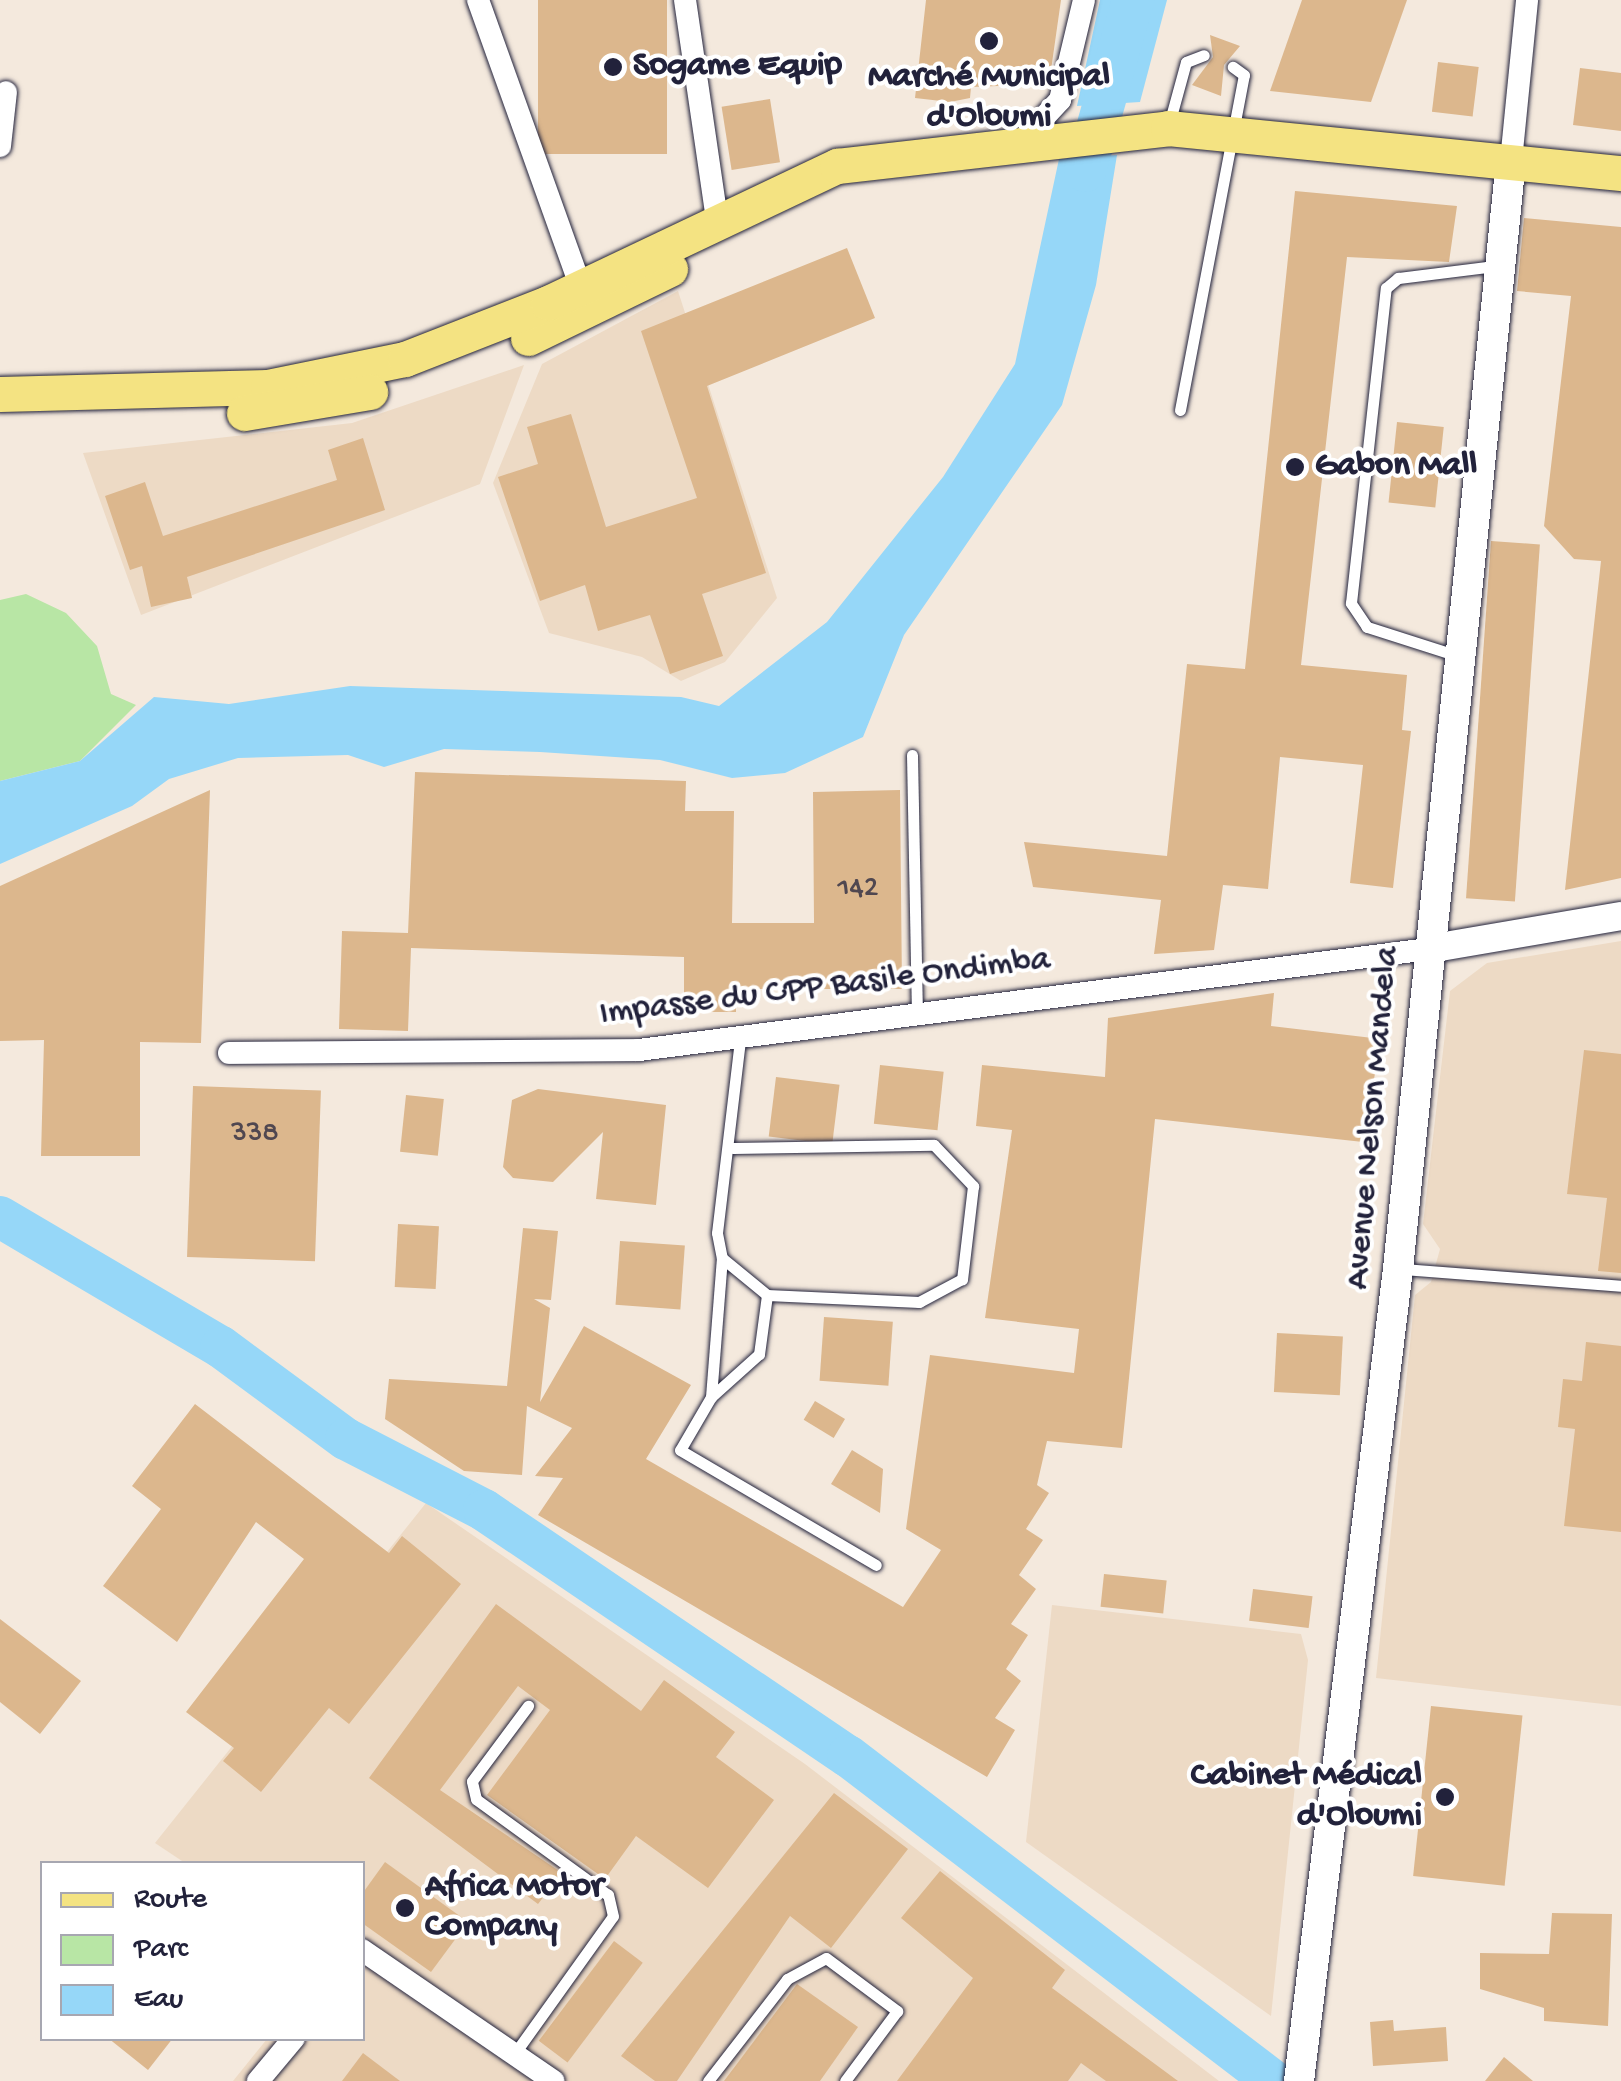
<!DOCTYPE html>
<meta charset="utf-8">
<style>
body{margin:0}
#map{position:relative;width:1621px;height:2081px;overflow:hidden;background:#f4e9dd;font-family:"Gochi Hand",sans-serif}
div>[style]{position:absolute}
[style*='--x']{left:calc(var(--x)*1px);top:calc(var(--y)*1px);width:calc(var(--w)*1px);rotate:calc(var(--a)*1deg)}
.built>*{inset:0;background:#eddac5}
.green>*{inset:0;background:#b8e6a5}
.water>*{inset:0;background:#96d7f8}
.river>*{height:42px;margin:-21px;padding:0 21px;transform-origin:21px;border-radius:21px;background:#96d7f8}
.building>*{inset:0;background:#dcb78d;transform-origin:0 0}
.roads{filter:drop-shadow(0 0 2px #22223b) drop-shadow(0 0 2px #22223b)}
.service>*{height:11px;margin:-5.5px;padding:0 5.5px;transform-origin:5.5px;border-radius:5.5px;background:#fff}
.minor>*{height:22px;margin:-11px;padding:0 11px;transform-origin:11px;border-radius:11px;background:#fff}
.tertiary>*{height:28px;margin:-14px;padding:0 14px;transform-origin:14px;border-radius:14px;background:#fff}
.secondary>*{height:30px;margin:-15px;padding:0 15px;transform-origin:15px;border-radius:15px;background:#fff}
.primary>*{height:35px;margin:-17.5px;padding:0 17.5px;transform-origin:17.5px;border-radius:17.5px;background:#f4e382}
.dots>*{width:28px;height:28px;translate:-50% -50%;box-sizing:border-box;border:5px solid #fff;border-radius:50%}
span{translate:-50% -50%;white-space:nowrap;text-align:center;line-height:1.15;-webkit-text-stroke:8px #fff;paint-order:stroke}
.number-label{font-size:30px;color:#504750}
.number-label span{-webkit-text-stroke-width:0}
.poi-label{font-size:35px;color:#22223b;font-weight:700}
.left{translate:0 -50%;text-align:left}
.right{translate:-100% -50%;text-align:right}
.street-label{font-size:35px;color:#22223b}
.legend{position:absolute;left:40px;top:1861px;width:325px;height:180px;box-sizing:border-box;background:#fff;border:2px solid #a7a7b1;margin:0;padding:12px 18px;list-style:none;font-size:30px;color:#22223b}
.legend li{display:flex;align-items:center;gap:20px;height:50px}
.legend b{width:50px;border:2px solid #a7a7b1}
</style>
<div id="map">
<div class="built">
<i style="clip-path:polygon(678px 291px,777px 598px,725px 662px,681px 681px,642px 657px,549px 633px,493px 483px,542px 364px)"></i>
<i style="clip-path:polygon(524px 365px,480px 484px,141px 615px,83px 453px,352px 423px)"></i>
<i style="clip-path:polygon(1621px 941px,1621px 1706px,1376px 1678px,1415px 1295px,1431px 1282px,1440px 1249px,1423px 1224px,1450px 991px,1487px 963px)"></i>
<i style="clip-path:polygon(426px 1503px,805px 1764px,1219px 2081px,233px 2081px,267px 2039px,362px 2038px,362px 1864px,185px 1863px,155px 1843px)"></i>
<i style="clip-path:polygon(1052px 1605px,1301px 1634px,1308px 1660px,1271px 2016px,1026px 1842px)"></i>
</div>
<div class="green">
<i style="clip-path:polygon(26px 594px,66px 613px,97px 646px,111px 694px,136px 705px,80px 761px,0 781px,0 600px)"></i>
</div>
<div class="water">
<i style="clip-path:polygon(1100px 0,1167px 0,1140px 102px,1077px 106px)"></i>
<i style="clip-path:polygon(1117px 155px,1096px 285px,1062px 405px,904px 635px,863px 737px,785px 773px,732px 778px,660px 760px,540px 752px,444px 749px,384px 767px,348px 755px,238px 758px,169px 779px,132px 806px,0 864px,0 781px,80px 761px,154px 697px,229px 704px,350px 686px,681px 697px,719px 706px,827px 622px,943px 477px,1015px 364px,1059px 159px)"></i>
</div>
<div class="river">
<i style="--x:1085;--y:171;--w:178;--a:-74.3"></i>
<i style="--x:0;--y:1217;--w:256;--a:30.5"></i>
<i style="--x:221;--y:1347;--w:155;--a:36.4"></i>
<i style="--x:346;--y:1439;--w:155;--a:27.2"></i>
<i style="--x:484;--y:1510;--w:439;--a:34.1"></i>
<i style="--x:848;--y:1756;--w:535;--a:37.41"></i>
</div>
<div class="building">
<i style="left:538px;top:0;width:129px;height:154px"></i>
<i style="clip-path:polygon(926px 0,1061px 0,1049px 84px,971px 87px,970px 98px,950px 102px,915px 98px)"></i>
<i style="clip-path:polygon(1302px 0,1407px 0,1371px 102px,1270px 91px)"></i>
<i style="clip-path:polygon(1210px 35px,1240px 46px,1224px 65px,1221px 96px,1192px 85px,1213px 57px)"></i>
<i style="left:1438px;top:62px;width:41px;height:50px;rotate:7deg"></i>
<i style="clip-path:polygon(1580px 68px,1621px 73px,1621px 131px,1573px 125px)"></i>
<i style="left:770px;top:99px;width:64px;height:49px;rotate:81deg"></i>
<i style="clip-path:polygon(1295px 191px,1457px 206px,1449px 262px,1347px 257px,1301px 665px,1407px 675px,1402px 730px,1411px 731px,1393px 888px,1350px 883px,1363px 765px,1280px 757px,1268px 889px,1223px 885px,1214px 950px,1154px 954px,1161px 900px,1033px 887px,1024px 842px,1167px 856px,1187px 664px,1245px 669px)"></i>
<i style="clip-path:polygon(1524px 218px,1621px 227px,1621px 878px,1565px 890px,1601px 561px,1574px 559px,1544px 526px,1571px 296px,1517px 291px)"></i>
<i style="clip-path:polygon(847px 248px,875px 318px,707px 386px,766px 573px,702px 594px,723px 656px,670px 674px,650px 615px,598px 631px,585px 585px,540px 601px,498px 477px,538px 464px,527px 427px,571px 414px,606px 527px,697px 498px,641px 331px)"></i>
<i style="left:1397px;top:422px;width:47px;height:81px;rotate:6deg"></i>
<i style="clip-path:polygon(363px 438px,385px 510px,187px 577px,192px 598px,151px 607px,142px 566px,130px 570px,105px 496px,145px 482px,163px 536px,337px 480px,328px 450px)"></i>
<i style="left:1491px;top:541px;width:49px;height:358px;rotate:4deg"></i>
<i style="clip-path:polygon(415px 772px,686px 781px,685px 811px,734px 811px,732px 923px,814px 923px,813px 792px,900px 790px,902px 989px,736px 989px,736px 1012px,684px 1012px,684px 957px,411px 948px,408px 1031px,339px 1029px,342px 931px,408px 933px)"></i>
<i style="clip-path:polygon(210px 790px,201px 1043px,140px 1042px,140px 1156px,41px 1156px,44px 1040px,0 1041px,0 886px)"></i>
<i style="clip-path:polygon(1274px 993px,1271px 1026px,1381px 1039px,1363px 1142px,1155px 1119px,1122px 1448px,1047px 1441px,1037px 1485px,1049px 1493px,1026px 1529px,1043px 1540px,1019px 1575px,1036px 1589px,1011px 1624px,1028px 1635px,1006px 1669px,1021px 1681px,995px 1718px,1015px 1730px,987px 1777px,538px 1515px,563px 1478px,535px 1476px,572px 1428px,527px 1406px,522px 1475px,464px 1471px,385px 1419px,389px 1379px,507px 1386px,523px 1228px,558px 1231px,551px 1300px,534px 1299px,550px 1308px,540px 1402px,584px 1326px,691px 1385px,646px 1459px,903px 1607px,941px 1550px,906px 1529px,930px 1355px,1074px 1373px,1079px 1329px,985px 1318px,1012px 1130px,976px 1126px,982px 1065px,1105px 1077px,1108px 1018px)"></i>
<i style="clip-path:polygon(1584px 1050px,1621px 1054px,1621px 1273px,1598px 1271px,1607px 1198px,1567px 1194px)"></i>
<i style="left:880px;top:1065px;width:64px;height:59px;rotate:6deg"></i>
<i style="left:776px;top:1077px;width:64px;height:60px;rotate:7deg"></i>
<i style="left:193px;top:1086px;width:128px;height:171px;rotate:2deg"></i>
<i style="clip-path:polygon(538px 1089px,666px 1105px,656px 1205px,596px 1199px,603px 1132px,553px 1182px,513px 1178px,503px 1167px,512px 1100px)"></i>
<i style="left:406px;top:1095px;width:38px;height:57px;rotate:6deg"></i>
<i style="left:398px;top:1224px;width:41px;height:63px;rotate:3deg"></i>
<i style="left:620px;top:1241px;width:65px;height:64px;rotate:4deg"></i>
<i style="left:824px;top:1317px;width:69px;height:64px;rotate:4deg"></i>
<i style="left:1277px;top:1333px;width:66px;height:59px;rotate:3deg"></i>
<i style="clip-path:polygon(1586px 1342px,1621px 1346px,1621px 1532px,1564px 1526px,1575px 1429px,1558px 1427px,1563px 1379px,1582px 1381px)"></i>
<i style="left:815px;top:1401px;width:35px;height:22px;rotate:31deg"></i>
<i style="clip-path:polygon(195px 1404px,389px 1553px,402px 1536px,461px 1584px,349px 1724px,329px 1708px,261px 1792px,223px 1761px,234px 1748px,186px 1712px,304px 1559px,256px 1522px,177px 1642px,103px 1586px,161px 1509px,132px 1486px)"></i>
<i style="clip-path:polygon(852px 1450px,883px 1469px,880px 1513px,831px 1484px)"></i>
<i style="left:1104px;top:1574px;width:63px;height:33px;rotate:6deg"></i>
<i style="left:1253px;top:1589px;width:60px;height:32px;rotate:7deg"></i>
<i style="clip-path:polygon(496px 1604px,641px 1711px,664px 1680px,735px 1732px,716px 1757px,774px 1800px,708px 1888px,636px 1836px,605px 1879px,487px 1795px,550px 1710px,518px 1686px,440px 1790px,562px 1873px,538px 1904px,369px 1778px)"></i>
<i style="clip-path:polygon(0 1619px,81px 1681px,40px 1734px,0 1702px)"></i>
<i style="left:1431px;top:1706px;width:92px;height:171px;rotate:6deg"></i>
<i style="clip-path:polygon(834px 1793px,908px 1849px,831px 1948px,790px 1916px,677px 2081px,655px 2081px,621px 2056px)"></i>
<i style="clip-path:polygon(385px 1862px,468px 1922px,431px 1972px,362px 1923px,362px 1894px)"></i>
<i style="clip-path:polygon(940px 1871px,1065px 1970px,1052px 1988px,1178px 2081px,1106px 2081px,1081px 2063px,1068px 2081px,897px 2081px,973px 1978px,901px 1918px)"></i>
<i style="clip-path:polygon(1552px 1913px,1612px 1914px,1608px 2026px,1544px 2021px,1544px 2008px,1480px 1989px,1480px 1953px,1549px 1954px)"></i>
<i style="left:614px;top:1941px;width:36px;height:125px;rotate:37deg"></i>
<i style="clip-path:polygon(797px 1984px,858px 2027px,820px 2081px,724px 2081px)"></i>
<i style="clip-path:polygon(1393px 2020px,1394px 2031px,1446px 2027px,1448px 2061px,1373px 2066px,1370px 2022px)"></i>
<i style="clip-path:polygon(108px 2038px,173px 2038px,148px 2070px)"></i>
<i style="clip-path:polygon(363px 2053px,400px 2081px,342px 2081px)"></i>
<i style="clip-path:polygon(1504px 2057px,1533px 2081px,1485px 2081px)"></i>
</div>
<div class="roads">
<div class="service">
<i style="--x:1169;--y:124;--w:64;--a:-74.7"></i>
<i style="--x:1186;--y:62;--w:19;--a:-21"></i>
<i style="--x:1180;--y:410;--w:341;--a:-79.2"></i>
<i style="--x:1244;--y:75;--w:14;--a:-144"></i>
<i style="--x:1458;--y:656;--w:96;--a:-162.3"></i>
<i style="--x:1367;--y:627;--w:29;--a:-124"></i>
<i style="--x:1351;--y:603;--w:317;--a:-83.7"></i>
<i style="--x:1386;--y:288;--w:16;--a:-40"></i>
<i style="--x:1398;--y:278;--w:98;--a:-7.1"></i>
<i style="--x:912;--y:755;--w:262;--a:88.9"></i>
<i style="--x:740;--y:1040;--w:194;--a:96.8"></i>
<i style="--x:717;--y:1233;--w:25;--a:79"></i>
<i style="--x:722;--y:1258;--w:58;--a:39.4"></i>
<i style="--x:767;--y:1295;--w:60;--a:97.7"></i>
<i style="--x:759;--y:1354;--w:64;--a:138.1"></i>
<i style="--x:711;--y:1397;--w:61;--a:120.3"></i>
<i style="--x:680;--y:1450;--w:227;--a:30.4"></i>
<i style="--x:733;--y:1148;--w:201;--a:-0.9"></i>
<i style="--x:934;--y:1145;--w:57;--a:46.4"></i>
<i style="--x:973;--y:1186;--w:94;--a:96.7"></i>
<i style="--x:962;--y:1279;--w:49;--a:151.9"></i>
<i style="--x:919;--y:1302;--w:152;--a:-177.4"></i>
<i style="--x:1402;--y:1269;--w:220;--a:4.4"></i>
<i style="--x:711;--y:1397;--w:139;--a:-85.5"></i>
<i style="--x:515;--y:2053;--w:168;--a:-54.4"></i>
<i style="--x:613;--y:1916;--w:22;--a:-103"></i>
<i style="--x:608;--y:1895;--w:163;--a:-144"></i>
<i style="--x:476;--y:1799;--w:18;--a:-103"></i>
<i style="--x:472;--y:1781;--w:94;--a:-53.3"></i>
<i style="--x:708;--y:2081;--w:129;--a:-52.2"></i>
<i style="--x:787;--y:1979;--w:44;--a:-28.3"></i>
<i style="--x:826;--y:1958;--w:89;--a:36.7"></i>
<i style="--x:897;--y:2011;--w:87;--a:126.6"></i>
</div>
<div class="minor">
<i style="--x:478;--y:0;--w:305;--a:70.3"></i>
<i style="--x:685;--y:0;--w:221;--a:81.7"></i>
<i style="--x:1022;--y:141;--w:56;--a:-47.2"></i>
<i style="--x:1060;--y:100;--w:103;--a:-76.5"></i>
<i style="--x:0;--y:146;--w:54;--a:-83.7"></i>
<i style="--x:1511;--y:161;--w:162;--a:-84.3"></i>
<i style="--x:229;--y:1053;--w:410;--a:-0.4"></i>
<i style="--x:639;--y:1050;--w:795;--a:-7.29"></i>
<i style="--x:362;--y:1950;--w:232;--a:34.4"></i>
<i style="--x:258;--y:2081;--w:56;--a:-50.1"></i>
</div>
<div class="tertiary">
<i style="--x:1428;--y:949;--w:196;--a:-9.7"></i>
</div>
<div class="secondary">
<i style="--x:1299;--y:2081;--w:818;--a:-83.05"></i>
<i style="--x:1398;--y:1269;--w:1114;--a:-84.18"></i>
</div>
<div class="primary">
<i style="--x:528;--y:338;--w:158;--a:-25.9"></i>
<i style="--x:0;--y:394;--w:268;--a:-1.5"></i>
<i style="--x:268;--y:387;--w:140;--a:-11.6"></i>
<i style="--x:405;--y:359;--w:154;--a:-21.4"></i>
<i style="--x:548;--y:303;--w:320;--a:-25.4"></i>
<i style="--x:837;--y:166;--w:333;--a:-6.5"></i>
<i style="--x:1168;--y:128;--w:455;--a:5.7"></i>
<i style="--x:244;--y:413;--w:128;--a:-9.5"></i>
</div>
</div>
<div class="dots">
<i style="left:989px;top:41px;background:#22223b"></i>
<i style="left:613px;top:67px;background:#22223b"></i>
<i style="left:1295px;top:467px;background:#22223b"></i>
<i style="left:1445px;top:1797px;background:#22223b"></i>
<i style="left:405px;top:1908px;background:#22223b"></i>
</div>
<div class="number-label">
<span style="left:858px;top:890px">142</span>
<span style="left:255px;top:1135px">338</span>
</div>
<div class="poi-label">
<span class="left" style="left:633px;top:67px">Sogame Equip</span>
<span style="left:989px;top:98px">Marché Municipal<br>d'Oloumi</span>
<span class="left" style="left:1315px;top:467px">Gabon Mall</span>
<span class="right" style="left:1422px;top:1797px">Cabinet Médical<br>d'Oloumi</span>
<span class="left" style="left:425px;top:1908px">Africa Motor<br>Company</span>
</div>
<div class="street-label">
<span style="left:825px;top:988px;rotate:-7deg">Impasse du CPP Basile Ondimba</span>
<span style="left:1374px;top:1118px;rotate:-85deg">Avenue Nelson Mandela</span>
</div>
<ul class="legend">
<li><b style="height:12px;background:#f4e382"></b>Route</li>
<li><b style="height:28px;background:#b8e6a5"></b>Parc</li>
<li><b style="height:28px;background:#96d7f8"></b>Eau</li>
</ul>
</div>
